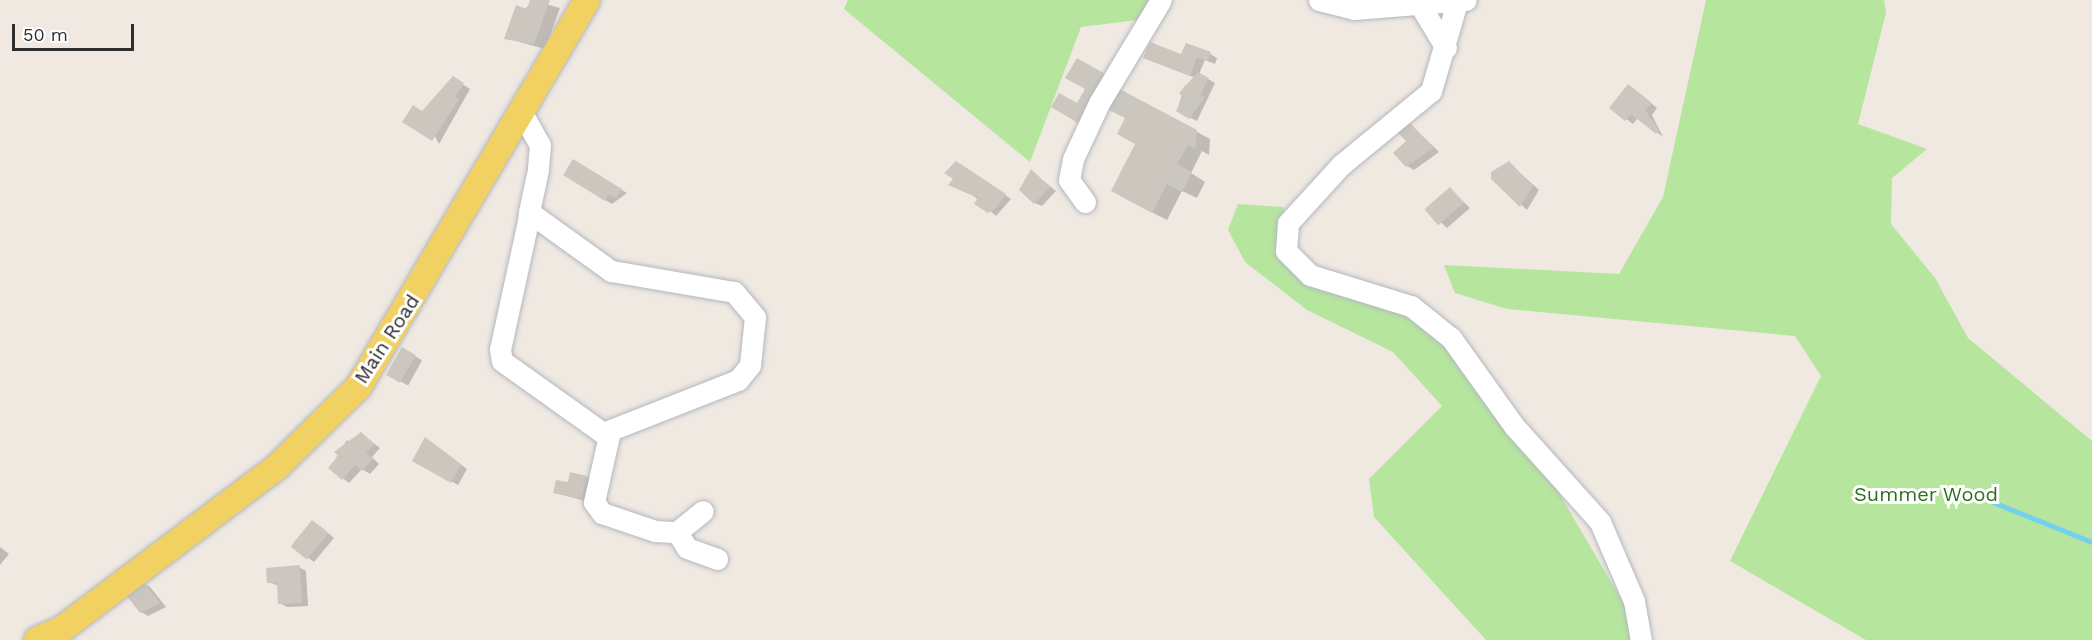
<!DOCTYPE html>
<style>
body{margin:0}
#map{position:relative;width:2092px;height:640px;overflow:hidden;background:#efe9e1;font-family:"Work Sans",sans-serif}
div>[style]{position:absolute}
[style*='--x']{left:calc(var(--x)*1px);top:calc(var(--y)*1px);width:calc(var(--w)*1px);rotate:calc(var(--a)*1deg)}
.green>*{inset:0;background:#b6e59e}
.shadow>*{inset:0;background:#0003;transform-origin:0 0}
.stream>*{height:4.5px;margin:-2.25px;padding:0 2.25px;transform-origin:2.25px;border-radius:2.25px;background:#75cff0}
.building>*{inset:0;background:#cbc7bf;transform-origin:0 0}
.roads{filter:drop-shadow(0 0 2px #b4b7c1) drop-shadow(0 0 2px #b4b7c1)}
.minor>*{height:21px;margin:-10.5px;padding:0 10.5px;transform-origin:10.5px;border-radius:10.5px;background:#fff}
.major>*{height:26px;margin:-13px;padding:0 13px;transform-origin:13px;border-radius:13px;background:#f2d163}
span{translate:-50% -50%;white-space:nowrap;text-align:center;line-height:1.15;-webkit-text-stroke:6px #fff;paint-order:stroke}
.street-label{font-size:20px;color:#2e2e2e}
.park-label{font-size:20px;color:#2c6e1b}
.scale{position:absolute;left:12px;top:24px;width:122px;height:27px;box-sizing:border-box;border:3px solid #2e2e2e;border-top:0;padding-left:8px;font-size:18px;line-height:21px;white-space:nowrap;color:#2e2e2e;-webkit-text-stroke:4px #fff;paint-order:stroke}
</style>
<div id="map">
<div class="green">
<i style="clip-path:polygon(848px 0,1150px 0,1145px 19px,1081px 27px,1030px 162px,844px 9px)"></i>
<i style="clip-path:polygon(1706px 0,1884px 0,1886px 13px,1858px 124px,1927px 149px,1892px 178px,1891px 224px,1935px 278px,1968px 338px,2092px 441px,2092px 640px,1866px 640px,1730px 561px,1821px 376px,1795px 336px,1507px 309px,1455px 293px,1444px 265px,1619px 274px,1663px 197px)"></i>
<i style="clip-path:polygon(1238px 204px,1283px 207px,1288px 223px,1282px 243px,1316px 273px,1421px 299px,1484px 365px,1631px 616px,1635px 640px,1486px 640px,1374px 517px,1369px 479px,1442px 406px,1393px 352px,1307px 310px,1245px 262px,1228px 230px)"></i>
</div>
<div class="shadow">
<i style="clip-path:polygon(532px 0,560px 8px,545px 49px,505px 38px)"></i>
<i style="clip-path:polygon(1210px 54px,1217px 58px,1215px 64px,1205px 60px,1199px 74px,1215px 83px,1197px 121px,1177px 111px,1185px 85px,1191px 88px,1196px 78px,1152px 61px)"></i>
<i style="clip-path:polygon(453px 78px,470px 89px,439px 144px,422px 112px)"></i>
<i style="clip-path:polygon(1113px 87px,1210px 139px,1209px 155px,1202px 151px,1191px 173px,1205px 182px,1197px 198px,1182px 191px,1167px 220px,1126px 199px,1137px 144px,1127px 118px,1104px 106px,1077px 105px)"></i>
<i style="clip-path:polygon(1635px 90px,1657px 108px,1652px 115px,1663px 137px,1638px 118px,1633px 124px,1611px 108px)"></i>
<i style="clip-path:polygon(1407px 121px,1439px 152px,1414px 170px,1407px 166px)"></i>
<i style="clip-path:polygon(573px 161px,627px 193px,612px 204px,565px 175px)"></i>
<i style="clip-path:polygon(1509px 163px,1539px 190px,1527px 210px,1493px 178px)"></i>
<i style="clip-path:polygon(964px 167px,1011px 199px,996px 216px,968px 191px,951px 185px)"></i>
<i style="clip-path:polygon(1031px 171px,1056px 191px,1042px 206px,1035px 203px)"></i>
<i style="clip-path:polygon(1450px 189px,1470px 208px,1447px 228px,1427px 210px)"></i>
<i style="left:402px;top:349px;width:23px;height:29px;rotate:29deg"></i>
<i style="clip-path:polygon(362px 434px,380px 448px,372px 457px,379px 464px,370px 474px,362px 469px,349px 483px,330px 468px,347px 440px,353px 444px)"></i>
<i style="clip-path:polygon(432px 443px,467px 469px,458px 485px,414px 460px)"></i>
<i style="clip-path:polygon(587px 477px,593px 481px,589px 502px,555px 493px)"></i>
<i style="clip-path:polygon(320px 526px,334px 538px,314px 562px,293px 547px)"></i>
<i style="clip-path:polygon(0 547px,9px 554px,0 565px)"></i>
<i style="clip-path:polygon(299px 567px,306px 571px,308px 606px,287px 607px,280px 603px,279px 586px,268px 582px)"></i>
<i style="clip-path:polygon(143px 583px,150px 587px,166px 607px,148px 616px,141px 612px)"></i>
</div>
<div class="stream">
<i style="--x:1993;--y:502;--w:107;--a:22"></i>
</div>
<div class="building">
<i style="clip-path:polygon(530px 0,550px 0,534px 44px,504px 39px,516px 5px,527px 9px)"></i>
<i style="clip-path:polygon(1150px 42px,1181px 54px,1186px 43px,1211px 52px,1208px 61px,1197px 57px,1190px 76px,1143px 58px)"></i>
<i style="clip-path:polygon(1077px 58px,1107px 75px,1078px 123px,1051px 107px,1059px 93px,1077px 103px,1085px 89px,1065px 78px)"></i>
<i style="clip-path:polygon(1198px 72px,1209px 78px,1200px 95px,1205px 97px,1189px 119px,1176px 111px,1183px 97px,1179px 93px)"></i>
<i style="clip-path:polygon(453px 76px,464px 83px,455px 97px,459px 99px,432px 141px,402px 122px,413px 105px,422px 111px)"></i>
<i style="clip-path:polygon(1628px 84px,1652px 103px,1645px 110px,1659px 130px,1656px 134px,1631px 114px,1625px 121px,1609px 108px)"></i>
<i style="clip-path:polygon(1114px 86px,1197px 130px,1195px 148px,1188px 145px,1177px 164px,1192px 172px,1182px 192px,1167px 184px,1152px 213px,1111px 191px,1135px 144px,1117px 134px,1125px 118px,1103px 107px)"></i>
<i style="clip-path:polygon(1407px 119px,1433px 148px,1406px 167px,1393px 153px,1406px 141px,1395px 130px)"></i>
<i style="clip-path:polygon(573px 159px,622px 189px,616px 198px,609px 194px,605px 201px,563px 175px)"></i>
<i style="clip-path:polygon(956px 161px,1006px 194px,996px 208px,988px 213px,974px 204px,978px 198px,948px 185px,953px 179px,944px 173px)"></i>
<i style="clip-path:polygon(1509px 161px,1533px 186px,1520px 207px,1491px 179px,1491px 172px)"></i>
<i style="clip-path:polygon(1031px 169px,1050px 187px,1034px 204px,1019px 190px)"></i>
<i style="left:1450px;top:187px;width:21px;height:34px;rotate:49deg"></i>
<i style="left:402px;top:347px;width:16px;height:32px;rotate:30deg"></i>
<i style="clip-path:polygon(361px 432px,374px 444px,366px 453px,373px 459px,362px 471px,355px 465px,342px 480px,328px 468px,338px 456px,334px 452px)"></i>
<i style="clip-path:polygon(425px 437px,461px 464px,451px 483px,412px 461px)"></i>
<i style="clip-path:polygon(570px 472px,587px 476px,582px 499px,553px 493px,556px 480px,568px 482px)"></i>
<i style="left:312px;top:520px;width:21px;height:34px;rotate:39deg"></i>
<i style="clip-path:polygon(300px 565px,302px 603px,278px 604px,277px 583px,267px 583px,266px 568px)"></i>
<i style="clip-path:polygon(143px 582px,160px 603px,140px 613px,126px 595px)"></i>
</div>
<div class="roads">
<div class="minor">
<i style="--x:1319;--y:0;--w:36;--a:14"></i>
<i style="--x:1354;--y:9;--w:112;--a:-4.6"></i>
<i style="--x:1457;--y:2;--w:93;--a:106.3"></i>
<i style="--x:1431;--y:91;--w:117;--a:140.6"></i>
<i style="--x:1341;--y:165;--w:79;--a:132.4"></i>
<i style="--x:1288;--y:223;--w:28;--a:94"></i>
<i style="--x:1286;--y:251;--w:34;--a:45"></i>
<i style="--x:1310;--y:275;--w:106;--a:17.1"></i>
<i style="--x:1411;--y:306;--w:51;--a:38.7"></i>
<i style="--x:1451;--y:338;--w:108;--a:54.4"></i>
<i style="--x:1514;--y:426;--w:129;--a:48.1"></i>
<i style="--x:1600;--y:522;--w:86;--a:66.7"></i>
<i style="--x:1634;--y:601;--w:40;--a:80"></i>
<i style="--x:1420;--y:5;--w:50;--a:58.8"></i>
<i style="--x:521;--y:111;--w:39;--a:61"></i>
<i style="--x:540;--y:145;--w:25;--a:95"></i>
<i style="--x:538;--y:170;--w:43;--a:102.1"></i>
<i style="--x:529;--y:212;--w:9;--a:96"></i>
<i style="--x:528;--y:221;--w:131;--a:102.3"></i>
<i style="--x:500;--y:349;--w:12;--a:81"></i>
<i style="--x:502;--y:361;--w:124;--a:35.5"></i>
<i style="--x:603;--y:433;--w:145;--a:-21.4"></i>
<i style="--x:738;--y:380;--w:19;--a:-51"></i>
<i style="--x:750;--y:365;--w:48;--a:-84.1"></i>
<i style="--x:755;--y:317;--w:33;--a:-130"></i>
<i style="--x:734;--y:292;--w:125;--a:-170.3"></i>
<i style="--x:611;--y:271;--w:101;--a:-144.3"></i>
<i style="--x:1085;--y:202;--w:27;--a:-126"></i>
<i style="--x:1069;--y:180;--w:21;--a:-79"></i>
<i style="--x:1073;--y:159;--w:62;--a:-65.1"></i>
<i style="--x:1099;--y:103;--w:120;--a:-59"></i>
<i style="--x:610;--y:431;--w:73;--a:102.7"></i>
<i style="--x:594;--y:502;--w:14;--a:54"></i>
<i style="--x:602;--y:513;--w:56;--a:18.8"></i>
<i style="--x:655;--y:531;--w:22;--a:3"></i>
<i style="--x:677;--y:532;--w:33;--a:-39"></i>
<i style="--x:677;--y:532;--w:19;--a:58"></i>
<i style="--x:687;--y:548;--w:32;--a:20"></i>
</div>
<div class="major">
<i style="--x:37;--y:640;--w:27;--a:-24"></i>
<i style="--x:62;--y:629;--w:269;--a:-37"></i>
<i style="--x:277;--y:467;--w:115;--a:-44.6"></i>
<i style="--x:359;--y:386;--w:448;--a:-59.4"></i>
</div>
</div>
<div class="street-label">
<span style="left:387px;top:339px;rotate:-57deg">Main Road</span>
</div>
<div class="park-label">
<span style="left:1926px;top:494px">Summer Wood</span>
</div>
<div class="scale">50 m</div>
</div>
